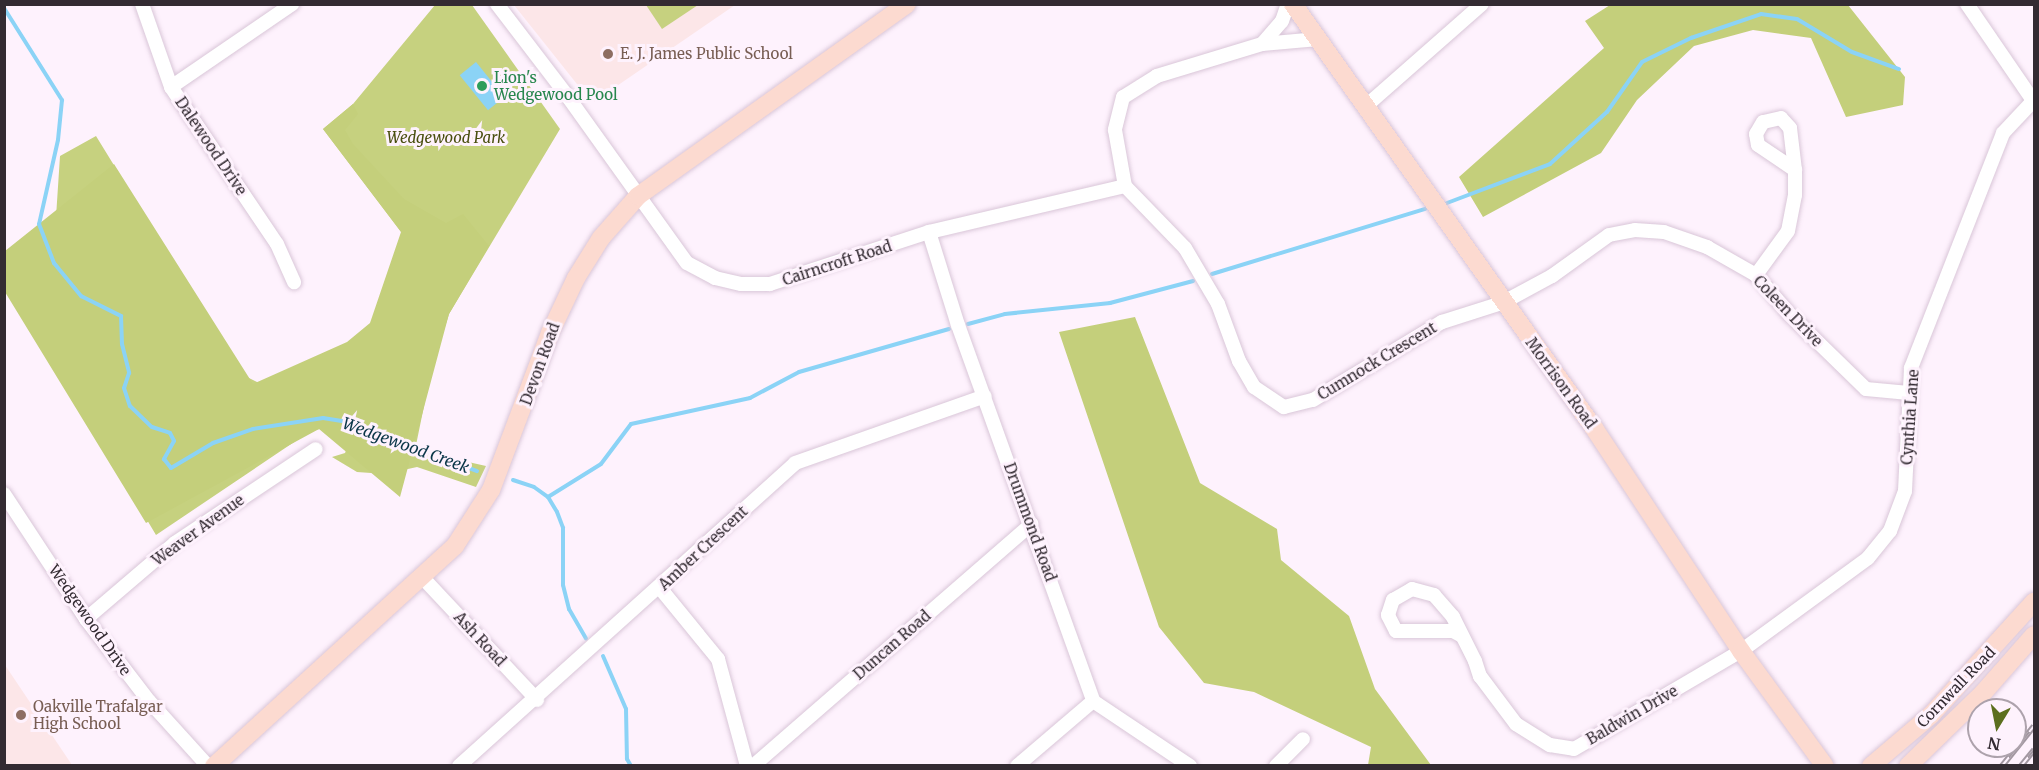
<!DOCTYPE html>
<style>
body{margin:0}
#map{position:relative;width:2039px;height:770px;overflow:hidden;background:#fef2fd;font-family:Merriweather,serif}
div>[style]{position:absolute}
[style*='--x']{left:calc(var(--x)*1px);top:calc(var(--y)*1px);width:calc(var(--w)*1px);rotate:calc(var(--a)*1deg)}
.education>*{inset:0;background:#fce6e8}
.green>*{inset:0;background:#c6d17f}
.forest>*{inset:0;background:#c4cf7b}
.water>*{inset:0;background:#8bd3f6;transform-origin:0 0}
.stream>*{height:4px;margin:-2px;padding:0 2px;transform-origin:2px;border-radius:2px;background:#8bd3f6}
.roads{filter:drop-shadow(0 0 2px #d9c6d8) drop-shadow(0 0 2px #d9c6d8)}
.street>*{height:14px;margin:-7px;padding:0 7px;transform-origin:7px;border-radius:7px;background:#fff}
.secondary>*{height:18px;margin:-9px;padding:0 9px;transform-origin:9px;border-radius:9px;background:#fcdad0}
.rail>*{height:6px;margin-top:-3px;transform-origin:0;background:repeating-linear-gradient(90deg,#fef2fd 0 11px,#a297a1 0 22px);box-sizing:border-box;border-block:2px solid #a297a1}
.dots>*{width:16px;height:16px;translate:-50% -50%;box-sizing:border-box;border:3px solid #fef2fd;border-radius:50%}
span{translate:-50% -50%;white-space:nowrap;text-align:center;line-height:1.15;-webkit-text-stroke:6px #fef2fd;paint-order:stroke}
.education-label{font-size:15px;color:#785e54}
.left{translate:0 -50%;text-align:left}
.leisure-label{font-size:15px;color:#27864d}
.park-label{font-size:15px;color:#484e0e;font-style:italic}
.street-label{font-size:15px;color:#332b32}
.water-label{font-size:16px;color:#093547;font-style:italic}
.frame{position:absolute;inset:0;border:6px solid #332b32;pointer-events:none}
.north{position:absolute;left:1967px;top:698px;width:60px;height:60px;box-sizing:border-box;background:#fef2fd;border:2px solid #ada2ac;border-radius:50%;rotate:190deg;font-size:16px;font-weight:700;line-height:24px;text-align:center;color:#332b32}
.north::after{content:'';display:block;margin:auto;width:21px;height:27px;background:#5c6f1e;clip-path:polygon(50% 0,100% 100%,50% 72%,0 100%)}
</style>
<div id="map">
<div class="education">
<i style="clip-path:polygon(514px 5px,735px 5px,592px 103px)"></i>
<i style="clip-path:polygon(5px 665px,72px 765px,5px 765px)"></i>
</div>
<div class="green">
<i style="clip-path:polygon(435px 5px,472px 5px,560px 129px,449px 314px,431px 372px,415px 450px,486px 466px,476px 487px,417px 467px,385px 474px,357px 472px,332px 457px,345px 453px,350px 441px,323px 428px,309px 432px,156px 535px,5px 282px,56px 217px,60px 156px,96px 136px,243px 375px,273px 390px,372px 328px,402px 233px,323px 129px,353px 104px)"></i>
<i style="clip-path:polygon(646px 5px,698px 5px,662px 29px)"></i>
</div>
<div class="forest">
<i style="clip-path:polygon(1610px 5px,1848px 5px,1905px 77px,1903px 105px,1846px 117px,1811px 38px,1753px 30px,1694px 46px,1637px 100px,1601px 153px,1483px 217px,1459px 177px,1604px 48px,1585px 21px)"></i>
<i style="clip-path:polygon(353px 104px,358px 114px,345px 130px,353px 144px,404px 199px,446px 223px,463px 214px,489px 246px,449px 314px,400px 497px,319px 429px,146px 523px,5px 292px,5px 251px,114px 164px,253px 384px,347px 342px,370px 323px,401px 232px,323px 129px)"></i>
<i style="clip-path:polygon(1135px 317px,1200px 483px,1277px 529px,1281px 560px,1349px 616px,1375px 689px,1431px 765px,1368px 765px,1371px 747px,1254px 692px,1204px 683px,1159px 627px,1059px 332px)"></i>
</div>
<div class="water">
<i style="left:476px;top:62px;width:45px;height:21px;rotate:51deg"></i>
</div>
<div class="stream">
<i style="--x:4;--y:8;--w:109;--a:57.8"></i>
<i style="--x:62;--y:100;--w:40;--a:95.7"></i>
<i style="--x:58;--y:140;--w:86;--a:102.7"></i>
<i style="--x:39;--y:224;--w:42;--a:69"></i>
<i style="--x:54;--y:263;--w:43;--a:50.7"></i>
<i style="--x:81;--y:296;--w:45;--a:26.6"></i>
<i style="--x:121;--y:316;--w:28;--a:88"></i>
<i style="--x:122;--y:344;--w:30;--a:76"></i>
<i style="--x:129;--y:373;--w:16;--a:108"></i>
<i style="--x:124;--y:388;--w:19;--a:72"></i>
<i style="--x:130;--y:406;--w:30;--a:44"></i>
<i style="--x:152;--y:427;--w:19;--a:18"></i>
<i style="--x:170;--y:433;--w:9;--a:63"></i>
<i style="--x:174;--y:441;--w:21;--a:119"></i>
<i style="--x:164;--y:459;--w:11;--a:52"></i>
<i style="--x:171;--y:468;--w:49;--a:-30.8"></i>
<i style="--x:213;--y:443;--w:42;--a:-19.3"></i>
<i style="--x:253;--y:429;--w:71;--a:-8.9"></i>
<i style="--x:323;--y:418;--w:30;--a:9"></i>
<i style="--x:353;--y:423;--w:133;--a:21.2"></i>
<i style="--x:1447;--y:203;--w:110;--a:-20.7"></i>
<i style="--x:1550;--y:164;--w:77;--a:-42.4"></i>
<i style="--x:1607;--y:112;--w:61;--a:-55"></i>
<i style="--x:1642;--y:62;--w:55;--a:-26.1"></i>
<i style="--x:1691;--y:38;--w:74;--a:-18.9"></i>
<i style="--x:1761;--y:14;--w:36;--a:8"></i>
<i style="--x:1797;--y:19;--w:64;--a:31"></i>
<i style="--x:1852;--y:52;--w:50;--a:19.9"></i>
<i style="--x:1212;--y:274;--w:223;--a:-17"></i>
<i style="--x:968;--y:324;--w:38;--a:-15"></i>
<i style="--x:1005;--y:314;--w:106;--a:-6"></i>
<i style="--x:1110;--y:303;--w:86;--a:-14.8"></i>
<i style="--x:513;--y:480;--w:22;--a:18"></i>
<i style="--x:534;--y:487;--w:17;--a:36"></i>
<i style="--x:548;--y:497;--w:17;--a:59"></i>
<i style="--x:557;--y:512;--w:17;--a:69"></i>
<i style="--x:563;--y:528;--w:57;--a:90"></i>
<i style="--x:563;--y:585;--w:25;--a:76"></i>
<i style="--x:569;--y:609;--w:34;--a:60"></i>
<i style="--x:548;--y:497;--w:62;--a:-31.9"></i>
<i style="--x:601;--y:464;--w:50;--a:-53.1"></i>
<i style="--x:631;--y:424;--w:122;--a:-12.3"></i>
<i style="--x:750;--y:398;--w:55;--a:-28"></i>
<i style="--x:799;--y:372;--w:156;--a:-16"></i>
<i style="--x:603;--y:656;--w:58;--a:66.5"></i>
<i style="--x:626;--y:709;--w:50;--a:88.9"></i>
<i style="--x:627;--y:759;--w:8;--a:60"></i>
</div>
<div class="roads">
<div class="street">
<i style="--x:142;--y:4;--w:88;--a:70.7"></i>
<i style="--x:171;--y:87;--w:189;--a:56"></i>
<i style="--x:277;--y:244;--w:42;--a:65.9"></i>
<i style="--x:497;--y:4;--w:117;--a:52.6"></i>
<i style="--x:568;--y:97;--w:204;--a:54.4"></i>
<i style="--x:687;--y:263;--w:32;--a:28"></i>
<i style="--x:715;--y:278;--w:27;--a:13"></i>
<i style="--x:741;--y:284;--w:29;--a:0"></i>
<i style="--x:770;--y:284;--w:167;--a:-18.1"></i>
<i style="--x:929;--y:232;--w:201;--a:-13.2"></i>
<i style="--x:1967;--y:4;--w:119;--a:55.6"></i>
<i style="--x:1318;--y:39;--w:56;--a:174.9"></i>
<i style="--x:1262;--y:44;--w:110;--a:163.1"></i>
<i style="--x:1157;--y:76;--w:40;--a:148"></i>
<i style="--x:1123;--y:97;--w:34;--a:104"></i>
<i style="--x:1115;--y:130;--w:57;--a:79.9"></i>
<i style="--x:1125;--y:186;--w:86;--a:45.9"></i>
<i style="--x:1185;--y:248;--w:65;--a:59.5"></i>
<i style="--x:1218;--y:304;--w:61;--a:69.8"></i>
<i style="--x:1239;--y:361;--w:30;--a:60"></i>
<i style="--x:1254;--y:387;--w:36;--a:34"></i>
<i style="--x:1284;--y:407;--w:30;--a:-14"></i>
<i style="--x:1313;--y:400;--w:151;--a:-31.2"></i>
<i style="--x:1442;--y:322;--w:63;--a:-17.6"></i>
<i style="--x:1502;--y:303;--w:57;--a:-28.4"></i>
<i style="--x:1552;--y:276;--w:70;--a:-35.7"></i>
<i style="--x:1609;--y:235;--w:26;--a:-11"></i>
<i style="--x:1635;--y:230;--w:29;--a:4"></i>
<i style="--x:1664;--y:232;--w:46;--a:19.2"></i>
<i style="--x:1707;--y:247;--w:56;--a:29.7"></i>
<i style="--x:1756;--y:275;--w:52;--a:49.6"></i>
<i style="--x:1790;--y:315;--w:106;--a:44.2"></i>
<i style="--x:1866;--y:389;--w:43;--a:5.3"></i>
<i style="--x:1262;--y:44;--w:30;--a:-49"></i>
<i style="--x:1282;--y:21;--w:18;--a:-71"></i>
<i style="--x:171;--y:87;--w:147;--a:-34.4"></i>
<i style="--x:1366;--y:106;--w:154;--a:-41.3"></i>
<i style="--x:929;--y:232;--w:97;--a:72.7"></i>
<i style="--x:958;--y:325;--w:400;--a:70.2"></i>
<i style="--x:1093;--y:701;--w:117;--a:33.8"></i>
<i style="--x:1756;--y:275;--w:54;--a:-54"></i>
<i style="--x:1788;--y:231;--w:37;--a:-79"></i>
<i style="--x:1795;--y:195;--w:25;--a:-90"></i>
<i style="--x:1795;--y:170;--w:42;--a:-96.8"></i>
<i style="--x:1790;--y:128;--w:13;--a:-132"></i>
<i style="--x:1781;--y:118;--w:18;--a:167"></i>
<i style="--x:1763;--y:122;--w:14;--a:120"></i>
<i style="--x:1756;--y:134;--w:11;--a:80"></i>
<i style="--x:1758;--y:145;--w:45;--a:34"></i>
<i style="--x:4;--y:494;--w:149;--a:56.7"></i>
<i style="--x:86;--y:619;--w:103;--a:52.5"></i>
<i style="--x:149;--y:701;--w:88;--a:47.8"></i>
<i style="--x:423;--y:578;--w:167;--a:46.9"></i>
<i style="--x:660;--y:588;--w:92;--a:50.8"></i>
<i style="--x:718;--y:659;--w:111;--a:74.8"></i>
<i style="--x:86;--y:619;--w:117;--a:-40.5"></i>
<i style="--x:175;--y:543;--w:169;--a:-33.7"></i>
<i style="--x:1462;--y:636;--w:10;--a:-151"></i>
<i style="--x:1453;--y:631;--w:57;--a:180"></i>
<i style="--x:1396;--y:631;--w:18;--a:-117"></i>
<i style="--x:1388;--y:615;--w:16;--a:-72"></i>
<i style="--x:1393;--y:600;--w:22;--a:-30"></i>
<i style="--x:1412;--y:589;--w:23;--a:15"></i>
<i style="--x:1434;--y:595;--w:29;--a:49"></i>
<i style="--x:1453;--y:617;--w:49;--a:63.4"></i>
<i style="--x:1475;--y:661;--w:16;--a:72"></i>
<i style="--x:1480;--y:676;--w:60;--a:53.1"></i>
<i style="--x:1516;--y:724;--w:40;--a:32"></i>
<i style="--x:1550;--y:745;--w:24;--a:9"></i>
<i style="--x:1574;--y:749;--w:194;--a:-30.4"></i>
<i style="--x:1741;--y:651;--w:157;--a:-36.2"></i>
<i style="--x:1868;--y:558;--w:35;--a:-51"></i>
<i style="--x:1890;--y:531;--w:43;--a:-69.4"></i>
<i style="--x:1905;--y:491;--w:123;--a:-87.2"></i>
<i style="--x:1911;--y:368;--w:252;--a:-68.6"></i>
<i style="--x:2003;--y:133;--w:45;--a:-46.8"></i>
<i style="--x:459;--y:766;--w:452;--a:-42"></i>
<i style="--x:795;--y:463;--w:201;--a:-19.4"></i>
<i style="--x:753;--y:766;--w:369;--a:-41"></i>
<i style="--x:1017;--y:766;--w:100;--a:-40.5"></i>
<i style="--x:1276;--y:766;--w:38;--a:-45"></i>
</div>
<div class="secondary">
<i style="--x:1293;--y:4;--w:520;--a:54.63"></i>
<i style="--x:1594;--y:428;--w:267;--a:56.6"></i>
<i style="--x:1741;--y:651;--w:142;--a:53.9"></i>
<i style="--x:214;--y:766;--w:326;--a:-42.4"></i>
<i style="--x:455;--y:546;--w:67;--a:-57.3"></i>
<i style="--x:491;--y:490;--w:168;--a:-69.4"></i>
<i style="--x:550;--y:333;--w:61;--a:-64.7"></i>
<i style="--x:576;--y:278;--w:47;--a:-58"></i>
<i style="--x:601;--y:238;--w:56;--a:-48.6"></i>
<i style="--x:638;--y:196;--w:330;--a:-35.5"></i>
<i style="--x:1871;--y:766;--w:79;--a:-40.4"></i>
<i style="--x:1931;--y:715;--w:153;--a:-47.7"></i>
<i style="--x:1908;--y:766;--w:105;--a:-44.2"></i>
<i style="--x:1983;--y:693;--w:77;--a:-48.7"></i>
</div>
</div>
<div class="rail">
<i style="--x:2002;--y:766;--w:51;--a:-51.3"></i>
<i style="--x:2021;--y:766;--w:21;--a:-51"></i>
</div>
<div class="dots">
<i style="left:608px;top:54px;background:#8d6e63"></i>
<i style="left:482px;top:86px;background:#2e9e5b"></i>
<i style="left:21px;top:715px;background:#8d6e63"></i>
</div>
<div class="education-label">
<span class="left" style="left:620px;top:54px">E. J. James Public School</span>
<span class="left" style="left:33px;top:715px">Oakville Trafalgar<br>High School</span>
</div>
<div class="leisure-label">
<span class="left" style="left:494px;top:86px">Lion's<br>Wedgewood Pool</span>
</div>
<div class="park-label">
<span style="left:446px;top:138px">Wedgewood Park</span>
</div>
<div class="street-label">
<span style="left:211px;top:146px;rotate:56deg">Dalewood Drive</span>
<span style="left:837px;top:263px;rotate:-18deg">Cairncroft Road</span>
<span style="left:1788px;top:311px;rotate:46deg">Coleen Drive</span>
<span style="left:1377px;top:361px;rotate:-31deg">Cumnock Crescent</span>
<span style="left:540px;top:364px;rotate:-70deg">Devon Road</span>
<span style="left:1561px;top:383px;rotate:54deg">Morrison Road</span>
<span style="left:1910px;top:417px;rotate:-86deg">Cynthia Lane</span>
<span style="left:1030px;top:522px;rotate:70deg">Drummond Road</span>
<span style="left:198px;top:530px;rotate:-36deg">Weaver Avenue</span>
<span style="left:703px;top:548px;rotate:-43deg">Amber Crescent</span>
<span style="left:90px;top:620px;rotate:55deg">Wedgewood Drive</span>
<span style="left:480px;top:639px;rotate:47deg">Ash Road</span>
<span style="left:892px;top:645px;rotate:-41deg">Duncan Road</span>
<span style="left:1956px;top:687px;rotate:-46deg">Cornwall Road</span>
<span style="left:1632px;top:715px;rotate:-30deg">Baldwin Drive</span>
</div>
<div class="water-label">
<span style="left:406px;top:445px;rotate:20deg">Wedgewood Creek</span>
</div>
<div class="frame"></div>
<div class="north">N</div>
</div>
